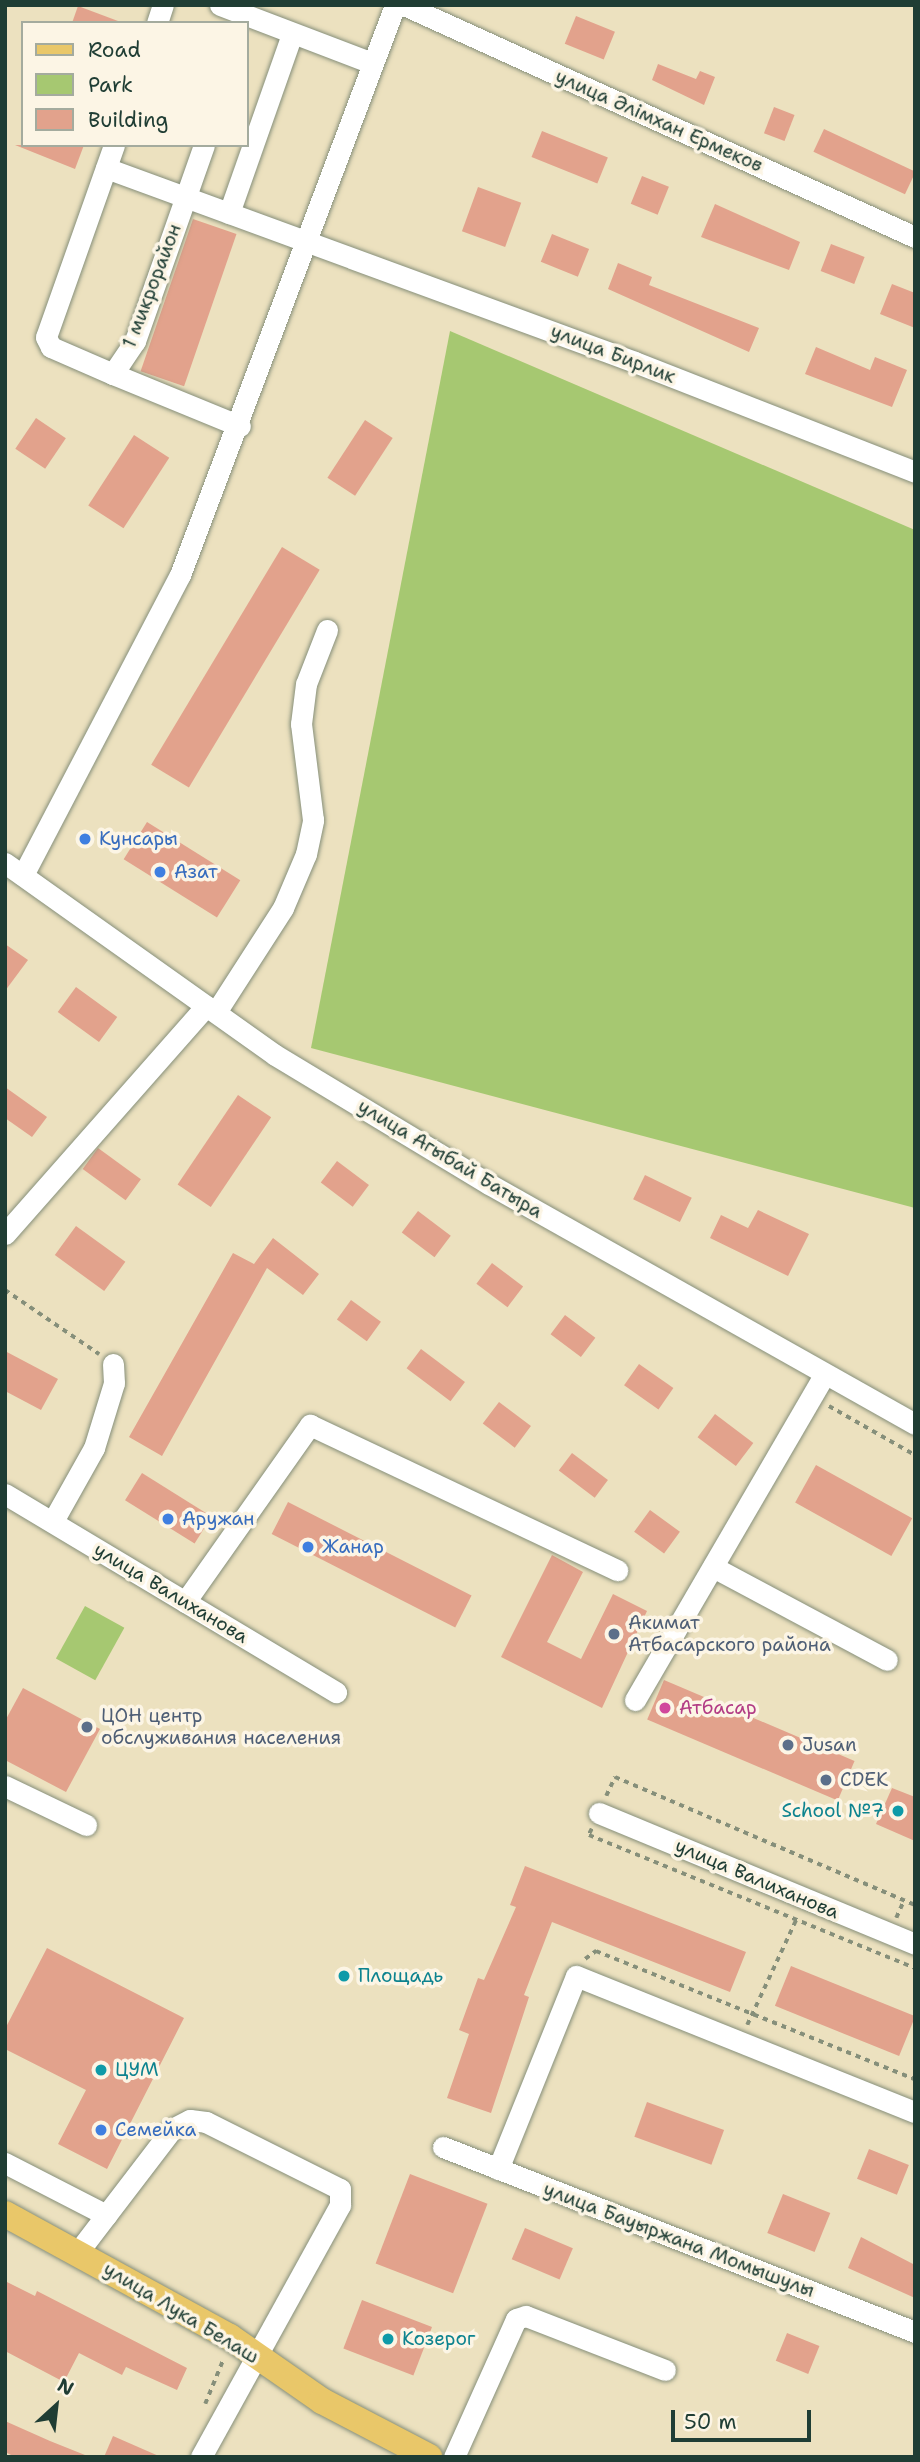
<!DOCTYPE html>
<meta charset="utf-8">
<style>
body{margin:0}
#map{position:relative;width:920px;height:2462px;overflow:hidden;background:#ece1bf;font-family:"Shantell Sans",sans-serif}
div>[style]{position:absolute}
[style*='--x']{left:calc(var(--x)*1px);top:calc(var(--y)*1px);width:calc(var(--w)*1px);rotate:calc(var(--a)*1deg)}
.green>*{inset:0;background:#a6c871;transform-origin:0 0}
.building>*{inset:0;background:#e2a28c;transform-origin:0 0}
.path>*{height:3.5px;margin-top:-1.75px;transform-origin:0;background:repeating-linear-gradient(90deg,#868f7a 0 5px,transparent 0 10px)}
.roads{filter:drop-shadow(0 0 2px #868f7a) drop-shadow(0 0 2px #868f7a)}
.minor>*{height:21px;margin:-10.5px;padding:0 10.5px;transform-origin:10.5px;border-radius:10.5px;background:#fff}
.major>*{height:26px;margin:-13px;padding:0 13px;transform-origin:13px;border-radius:13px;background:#e9c769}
.dots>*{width:19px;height:19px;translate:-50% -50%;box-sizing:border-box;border:4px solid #fcf5e5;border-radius:50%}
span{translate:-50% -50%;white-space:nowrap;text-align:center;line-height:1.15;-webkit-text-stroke:7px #fcf5e5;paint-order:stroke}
.street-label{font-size:19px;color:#1f3d34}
.shop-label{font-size:19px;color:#366cbe}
.left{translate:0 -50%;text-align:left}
.service-label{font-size:19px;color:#4e5e75}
.hotel-label{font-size:19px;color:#b23c85}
.culture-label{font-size:19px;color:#0d838f}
.right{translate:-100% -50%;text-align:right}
.frame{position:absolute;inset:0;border:7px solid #1f3d34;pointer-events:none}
.legend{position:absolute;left:21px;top:21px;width:228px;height:126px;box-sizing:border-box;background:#fcf5e5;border:2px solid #a4ab9e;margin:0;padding:9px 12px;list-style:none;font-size:21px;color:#1f3d34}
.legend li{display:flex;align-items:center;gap:14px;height:35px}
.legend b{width:35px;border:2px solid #a4ab9e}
.north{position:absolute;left:21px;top:2371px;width:70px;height:70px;-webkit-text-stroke:5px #fcf5e5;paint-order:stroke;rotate:27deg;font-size:19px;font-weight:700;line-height:28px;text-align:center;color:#1f3d34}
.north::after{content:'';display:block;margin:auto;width:24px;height:32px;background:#1f3d34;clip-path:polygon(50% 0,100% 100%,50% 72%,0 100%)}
.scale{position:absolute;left:671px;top:2410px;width:140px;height:32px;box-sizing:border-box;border:4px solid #1f3d34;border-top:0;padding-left:9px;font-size:21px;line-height:24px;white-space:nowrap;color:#1f3d34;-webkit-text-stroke:5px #fcf5e5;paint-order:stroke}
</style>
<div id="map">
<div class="green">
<i style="clip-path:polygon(450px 331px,915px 530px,915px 1208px,311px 1048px)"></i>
<i style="left:85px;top:1606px;width:45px;height:60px;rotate:29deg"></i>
</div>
<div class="building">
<i style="clip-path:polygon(78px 6px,118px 21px,118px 23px,72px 23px)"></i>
<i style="left:576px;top:16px;width:42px;height:30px;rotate:22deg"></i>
<i style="clip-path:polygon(658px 64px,696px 79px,700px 71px,715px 77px,704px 105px,652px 80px)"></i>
<i style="left:774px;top:107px;width:22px;height:28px;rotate:21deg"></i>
<i style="left:824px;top:129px;width:101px;height:25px;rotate:25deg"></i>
<i style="left:542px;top:131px;width:71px;height:28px;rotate:22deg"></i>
<i style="clip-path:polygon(15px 145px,84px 145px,75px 169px)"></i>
<i style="left:642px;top:176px;width:29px;height:30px;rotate:22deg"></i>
<i style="left:478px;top:187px;width:46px;height:47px;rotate:20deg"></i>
<i style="clip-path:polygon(715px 204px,800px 242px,789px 270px,701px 237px)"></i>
<i style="left:193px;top:219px;width:46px;height:161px;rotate:19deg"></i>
<i style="left:552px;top:234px;width:40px;height:30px;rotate:22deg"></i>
<i style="left:831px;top:244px;width:36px;height:29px;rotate:21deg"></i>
<i style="clip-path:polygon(618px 263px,652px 277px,649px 285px,759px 328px,749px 352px,608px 289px)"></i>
<i style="clip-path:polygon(892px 284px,915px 293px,915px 328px,880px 314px)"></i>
<i style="clip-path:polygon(816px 347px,870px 370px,875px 357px,907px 370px,892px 407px,805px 374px)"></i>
<i style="left:36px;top:418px;width:36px;height:37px;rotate:34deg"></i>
<i style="left:365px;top:420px;width:33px;height:69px;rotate:33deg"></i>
<i style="left:134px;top:435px;width:42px;height:84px;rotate:33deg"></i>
<i style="left:282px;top:547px;width:44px;height:254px;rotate:31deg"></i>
<i style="left:147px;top:822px;width:110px;height:44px;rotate:32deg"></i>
<i style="clip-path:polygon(5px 944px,28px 960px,5px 991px)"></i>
<i style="left:76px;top:987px;width:51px;height:31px;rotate:36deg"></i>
<i style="clip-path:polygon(5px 1087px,47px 1117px,32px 1137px,5px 1118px)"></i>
<i style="left:238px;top:1095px;width:40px;height:108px;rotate:34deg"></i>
<i style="left:98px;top:1148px;width:53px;height:26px;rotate:36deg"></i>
<i style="left:337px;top:1161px;width:40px;height:27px;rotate:37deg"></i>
<i style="left:645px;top:1175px;width:52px;height:27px;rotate:26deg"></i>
<i style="clip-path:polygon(758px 1210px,809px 1234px,788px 1276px,710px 1238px,721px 1215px,748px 1228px)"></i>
<i style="left:418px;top:1211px;width:41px;height:27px;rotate:37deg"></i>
<i style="left:76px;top:1226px;width:61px;height:36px;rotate:36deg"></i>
<i style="clip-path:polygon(273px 1238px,319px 1274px,303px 1295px,267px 1268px,162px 1456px,129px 1437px,233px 1253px,254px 1264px)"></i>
<i style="left:492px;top:1263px;width:39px;height:26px;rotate:37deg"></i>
<i style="left:351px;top:1300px;width:37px;height:24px;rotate:36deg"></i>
<i style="left:565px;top:1315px;width:38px;height:24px;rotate:37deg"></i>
<i style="left:421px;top:1349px;width:55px;height:24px;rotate:37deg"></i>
<i style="clip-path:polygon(5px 1351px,58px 1379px,41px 1410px,5px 1391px)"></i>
<i style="left:639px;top:1364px;width:42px;height:26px;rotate:35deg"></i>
<i style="left:499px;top:1402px;width:40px;height:27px;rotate:37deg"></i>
<i style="left:715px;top:1414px;width:48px;height:29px;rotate:37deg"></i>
<i style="left:572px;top:1453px;width:45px;height:22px;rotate:37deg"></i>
<i style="left:816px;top:1465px;width:110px;height:43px;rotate:29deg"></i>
<i style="left:142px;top:1473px;width:82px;height:32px;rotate:32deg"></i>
<i style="left:288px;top:1502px;width:206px;height:36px;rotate:27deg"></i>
<i style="left:650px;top:1510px;width:37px;height:27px;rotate:36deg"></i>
<i style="clip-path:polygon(552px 1555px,583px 1572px,547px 1642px,581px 1659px,613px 1594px,647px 1611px,602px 1708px,501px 1657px)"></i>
<i style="left:664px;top:1680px;width:207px;height:43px;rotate:23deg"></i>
<i style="clip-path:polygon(23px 1688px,100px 1729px,66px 1792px,5px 1760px,5px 1721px)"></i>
<i style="clip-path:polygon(892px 1788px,915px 1797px,915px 1841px,876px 1824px)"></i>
<i style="clip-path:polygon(525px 1866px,746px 1952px,730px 1992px,552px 1922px,524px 1995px,529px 1997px,491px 2113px,447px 2098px,469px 2034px,459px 2030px,478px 1978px,484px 1980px,516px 1907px,510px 1905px)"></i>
<i style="clip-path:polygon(47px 1948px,184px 2018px,107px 2169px,58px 2144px,86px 2090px,5px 2049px,5px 2029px)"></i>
<i style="left:791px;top:1966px;width:134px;height:43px;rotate:22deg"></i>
<i style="left:647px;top:2102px;width:82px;height:37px;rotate:20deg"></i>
<i style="left:869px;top:2149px;width:43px;height:32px;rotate:22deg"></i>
<i style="left:410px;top:2174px;width:83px;height:96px;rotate:21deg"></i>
<i style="left:783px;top:2194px;width:51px;height:42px;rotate:22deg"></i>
<i style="left:525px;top:2228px;width:52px;height:34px;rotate:23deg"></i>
<i style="clip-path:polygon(861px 2237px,915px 2265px,915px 2298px,848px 2268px)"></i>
<i style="clip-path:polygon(5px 2281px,35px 2296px,37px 2291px,187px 2368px,177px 2390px,126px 2367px,122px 2375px,79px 2353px,64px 2382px,5px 2351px)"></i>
<i style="left:362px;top:2300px;width:75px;height:52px;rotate:21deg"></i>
<i style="left:787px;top:2333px;width:35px;height:30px;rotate:22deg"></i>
<i style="clip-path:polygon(5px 2421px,50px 2441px,90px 2457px,15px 2457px,5px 2452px)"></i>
<i style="clip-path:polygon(113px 2436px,161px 2457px,104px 2457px)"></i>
</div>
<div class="path">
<i style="--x:5;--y:1290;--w:114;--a:34.2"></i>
<i style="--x:829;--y:1406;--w:99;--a:29.7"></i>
<i style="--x:606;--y:1796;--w:21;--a:-65"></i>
<i style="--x:615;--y:1777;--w:326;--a:23.1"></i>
<i style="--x:592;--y:1829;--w:7;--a:117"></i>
<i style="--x:589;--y:1835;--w:352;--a:22.2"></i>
<i style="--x:896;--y:1918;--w:20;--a:-66"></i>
<i style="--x:585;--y:1959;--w:14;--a:-36"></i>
<i style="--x:596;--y:1951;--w:344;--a:21.9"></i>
<i style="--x:747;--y:2025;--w:116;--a:-65"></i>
<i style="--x:205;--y:2404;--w:48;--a:-67.8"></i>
</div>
<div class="roads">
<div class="minor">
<i style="--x:220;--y:5;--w:163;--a:20.9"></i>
<i style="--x:404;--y:5;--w:561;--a:24.42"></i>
<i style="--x:157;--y:23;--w:19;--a:-72"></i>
<i style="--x:204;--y:145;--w:208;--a:109.4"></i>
<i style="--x:135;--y:341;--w:40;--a:124"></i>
<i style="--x:113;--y:374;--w:137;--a:22.3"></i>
<i style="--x:106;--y:168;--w:563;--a:20.14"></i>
<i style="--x:635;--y:362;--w:301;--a:21.4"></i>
<i style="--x:229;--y:213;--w:190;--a:-70.6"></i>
<i style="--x:113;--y:374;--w:68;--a:-156.5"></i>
<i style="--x:51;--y:347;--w:11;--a:-117"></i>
<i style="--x:46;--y:337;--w:204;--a:-70.5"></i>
<i style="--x:5;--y:863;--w:331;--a:35.4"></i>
<i style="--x:275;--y:1055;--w:250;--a:31.1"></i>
<i style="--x:489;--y:1184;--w:489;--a:29.4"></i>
<i style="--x:23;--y:875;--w:339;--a:-62.4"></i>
<i style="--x:180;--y:575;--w:609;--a:-69.33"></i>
<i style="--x:216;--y:1012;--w:124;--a:-57.2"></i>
<i style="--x:283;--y:908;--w:59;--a:-66.9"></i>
<i style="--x:306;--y:854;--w:35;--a:-78"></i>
<i style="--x:313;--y:820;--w:97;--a:-97.1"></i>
<i style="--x:301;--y:724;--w:40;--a:-82.9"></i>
<i style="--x:306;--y:684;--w:58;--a:-68.7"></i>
<i style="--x:5;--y:1234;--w:304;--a:-48.6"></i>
<i style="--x:5;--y:1494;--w:386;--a:30.9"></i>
<i style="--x:53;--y:1521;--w:84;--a:-60.7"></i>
<i style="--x:94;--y:1448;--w:68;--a:-72.9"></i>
<i style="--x:114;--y:1383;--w:19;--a:-93"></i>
<i style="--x:713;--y:1567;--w:197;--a:28.1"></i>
<i style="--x:185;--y:1602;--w:217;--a:-54.8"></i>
<i style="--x:310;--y:1425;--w:340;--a:25.3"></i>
<i style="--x:635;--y:1700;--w:377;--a:-59.8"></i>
<i style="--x:5;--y:1786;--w:90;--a:25.7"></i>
<i style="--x:599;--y:1813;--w:342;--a:22.5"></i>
<i style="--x:443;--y:2147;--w:507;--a:21.4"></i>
<i style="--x:5;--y:2163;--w:114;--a:27.2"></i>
<i style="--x:498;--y:2169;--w:208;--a:-68"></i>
<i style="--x:576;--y:1976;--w:365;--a:21.9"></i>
<i style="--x:78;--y:2252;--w:155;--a:-52.6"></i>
<i style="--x:172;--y:2129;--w:20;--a:-27"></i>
<i style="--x:190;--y:2120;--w:16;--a:7"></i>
<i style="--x:206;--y:2122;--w:150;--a:26.6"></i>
<i style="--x:340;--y:2189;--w:16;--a:90"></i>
<i style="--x:340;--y:2205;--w:288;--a:118.9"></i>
<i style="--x:454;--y:2457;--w:151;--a:-65.8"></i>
<i style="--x:516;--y:2319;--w:10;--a:-17"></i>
<i style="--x:526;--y:2316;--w:149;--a:21.2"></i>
</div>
<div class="major">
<i style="--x:5;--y:2214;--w:256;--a:28.7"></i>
<i style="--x:230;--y:2337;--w:112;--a:34.8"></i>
<i style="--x:322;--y:2401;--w:121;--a:27.6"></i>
</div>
</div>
<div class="dots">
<i style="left:85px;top:839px;background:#3f7fe0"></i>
<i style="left:160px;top:872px;background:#3f7fe0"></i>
<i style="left:168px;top:1519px;background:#3f7fe0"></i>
<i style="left:308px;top:1547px;background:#3f7fe0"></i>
<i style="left:614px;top:1634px;background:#5c6f8a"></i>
<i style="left:665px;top:1708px;background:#d1479c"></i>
<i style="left:87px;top:1727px;background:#5c6f8a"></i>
<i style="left:788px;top:1745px;background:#5c6f8a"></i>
<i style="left:826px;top:1780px;background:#5c6f8a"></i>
<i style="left:898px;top:1811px;background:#0f9aa8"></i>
<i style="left:344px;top:1976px;background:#0f9aa8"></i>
<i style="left:101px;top:2070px;background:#0f9aa8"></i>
<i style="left:101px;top:2130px;background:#3f7fe0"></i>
<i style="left:388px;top:2339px;background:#0f9aa8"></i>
</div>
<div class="street-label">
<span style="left:659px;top:121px;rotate:24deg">улица Әлімхан Ермеков</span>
<span style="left:152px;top:286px;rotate:-69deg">1 микрорайон</span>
<span style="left:613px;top:354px;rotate:21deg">улица Бирлик</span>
<span style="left:450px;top:1159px;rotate:31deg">улица Агыбай Батыра</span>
<span style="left:171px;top:1593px;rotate:31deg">улица Валиханова</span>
<span style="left:757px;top:1879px;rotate:23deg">улица Валиханова</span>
<span style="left:679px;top:2240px;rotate:21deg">улица Бауыржана Момышулы</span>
<span style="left:181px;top:2313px;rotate:31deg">улица Лука Белаш</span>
</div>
<div class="shop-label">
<span class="left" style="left:99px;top:839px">Кунсары</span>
<span class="left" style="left:174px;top:872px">Азат</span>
<span class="left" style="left:182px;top:1519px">Аружан</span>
<span class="left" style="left:322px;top:1547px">Жанар</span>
<span class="left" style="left:115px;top:2130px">Семейка</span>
</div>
<div class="service-label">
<span class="left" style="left:628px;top:1634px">Акимат<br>Атбасарского района</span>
<span class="left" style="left:101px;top:1727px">ЦОН центр<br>обслуживания населения</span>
<span class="left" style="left:802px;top:1745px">Jusan</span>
<span class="left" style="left:840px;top:1780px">CDEK</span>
</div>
<div class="hotel-label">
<span class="left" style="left:679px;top:1708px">Атбасар</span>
</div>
<div class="culture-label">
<span class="right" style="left:884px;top:1811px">School №7</span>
<span class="left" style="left:358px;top:1976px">Площадь</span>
<span class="left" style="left:115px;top:2070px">ЦУМ</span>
<span class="left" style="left:402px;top:2339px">Козерог</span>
</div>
<div class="frame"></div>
<ul class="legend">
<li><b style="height:9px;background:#e9c769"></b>Road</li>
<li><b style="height:19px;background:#a6c871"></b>Park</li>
<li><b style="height:19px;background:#e2a28c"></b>Building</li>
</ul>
<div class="north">N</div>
<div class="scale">50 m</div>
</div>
